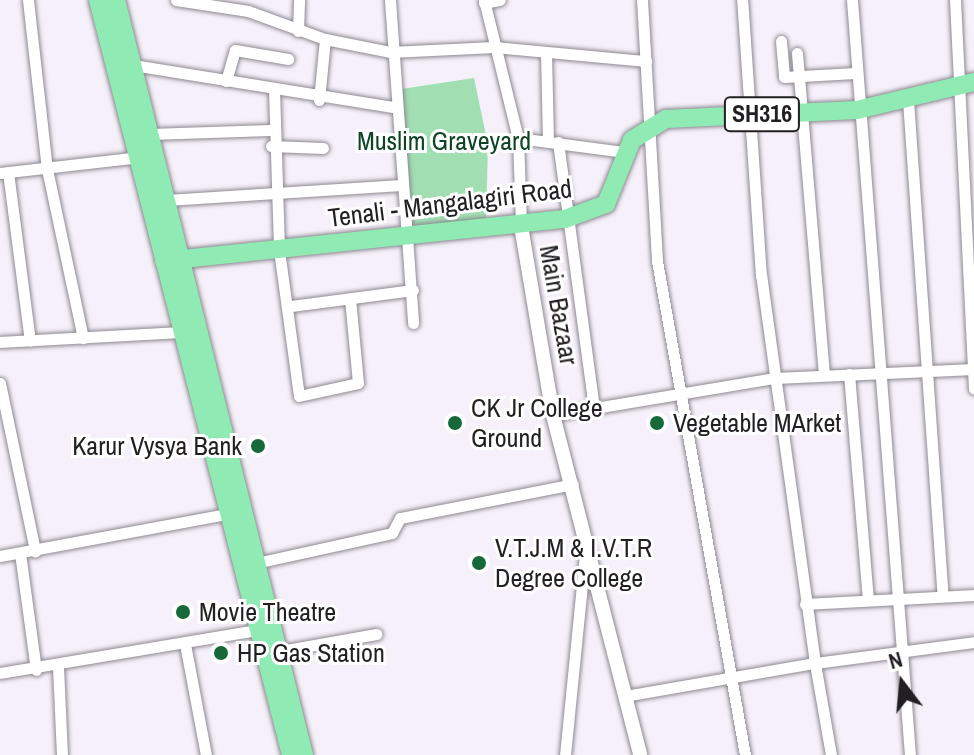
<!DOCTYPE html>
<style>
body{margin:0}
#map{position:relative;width:974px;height:755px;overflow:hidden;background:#f5f0f9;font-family:"Archivo Narrow",sans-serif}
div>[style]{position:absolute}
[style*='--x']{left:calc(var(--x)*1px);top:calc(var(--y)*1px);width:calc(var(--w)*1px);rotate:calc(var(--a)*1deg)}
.green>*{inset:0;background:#a1dfb3}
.roads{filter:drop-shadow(0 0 2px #8e8991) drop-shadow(0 0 2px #8e8991)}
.minor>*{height:11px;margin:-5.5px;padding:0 5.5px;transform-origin:5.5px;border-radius:5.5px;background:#fff}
.tertiary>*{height:14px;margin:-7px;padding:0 7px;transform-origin:7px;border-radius:7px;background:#fff}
.primary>*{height:18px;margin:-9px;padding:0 9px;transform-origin:9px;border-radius:9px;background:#8feab4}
.dots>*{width:22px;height:22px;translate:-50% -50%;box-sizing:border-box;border:4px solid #fff;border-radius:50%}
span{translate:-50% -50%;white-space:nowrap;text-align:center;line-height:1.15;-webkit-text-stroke:6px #fff;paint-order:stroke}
.shield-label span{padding:2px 6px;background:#fff;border:2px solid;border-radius:6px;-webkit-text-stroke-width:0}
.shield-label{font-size:24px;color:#211f22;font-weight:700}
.park-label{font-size:26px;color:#0d4424}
.street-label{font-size:26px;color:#211f22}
.poi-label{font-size:26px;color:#211f22}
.left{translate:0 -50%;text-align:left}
.right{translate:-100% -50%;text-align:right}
.north{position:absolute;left:862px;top:643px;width:80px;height:80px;-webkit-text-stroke:6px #fff;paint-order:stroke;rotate:344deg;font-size:22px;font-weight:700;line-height:32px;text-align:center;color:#211f22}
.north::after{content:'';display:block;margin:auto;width:28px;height:36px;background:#211f22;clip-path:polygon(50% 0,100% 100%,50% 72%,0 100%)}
</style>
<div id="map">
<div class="green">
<i style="clip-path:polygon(474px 78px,488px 145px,486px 222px,408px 229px,395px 90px)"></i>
</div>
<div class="roads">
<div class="minor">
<i style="--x:28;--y:0;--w:170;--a:83.6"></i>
<i style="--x:47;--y:169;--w:173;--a:78"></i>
<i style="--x:176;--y:0;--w:73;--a:8.7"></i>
<i style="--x:248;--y:11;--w:82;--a:20"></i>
<i style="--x:325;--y:39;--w:66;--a:11.3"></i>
<i style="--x:390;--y:52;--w:104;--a:-2.8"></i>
<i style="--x:494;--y:47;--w:153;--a:5.3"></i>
<i style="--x:390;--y:0;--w:324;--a:85.9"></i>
<i style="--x:484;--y:0;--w:142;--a:76.2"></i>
<i style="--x:518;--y:138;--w:88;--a:88"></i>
<i style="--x:642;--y:0;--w:261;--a:86.7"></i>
<i style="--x:657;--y:261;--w:502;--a:79.9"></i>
<i style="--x:852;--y:0;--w:757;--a:85.61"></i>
<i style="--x:955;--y:0;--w:389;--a:87.2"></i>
<i style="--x:484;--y:3;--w:16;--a:-11"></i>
<i style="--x:298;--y:31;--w:31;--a:-88"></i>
<i style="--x:781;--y:41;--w:36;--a:85"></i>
<i style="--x:784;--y:77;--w:71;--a:-3.2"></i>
<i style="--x:546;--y:53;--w:88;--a:88.7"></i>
<i style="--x:797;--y:53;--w:323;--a:85.2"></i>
<i style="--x:133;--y:65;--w:263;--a:9.2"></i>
<i style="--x:226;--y:81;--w:32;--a:-74"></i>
<i style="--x:235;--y:50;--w:54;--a:9.6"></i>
<i style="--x:274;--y:89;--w:161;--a:88.2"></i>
<i style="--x:279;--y:250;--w:147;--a:82.2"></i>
<i style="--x:299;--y:396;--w:60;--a:-12.4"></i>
<i style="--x:358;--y:383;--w:85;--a:-95.4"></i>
<i style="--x:319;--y:100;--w:61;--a:-84.4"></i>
<i style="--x:908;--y:100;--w:496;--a:86"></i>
<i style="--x:149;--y:134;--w:121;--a:-1.9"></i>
<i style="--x:518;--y:138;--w:108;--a:7.5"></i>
<i style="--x:558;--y:142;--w:267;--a:82.3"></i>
<i style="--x:271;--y:146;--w:52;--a:2.2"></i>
<i style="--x:8;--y:172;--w:170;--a:82.6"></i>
<i style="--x:0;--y:173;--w:141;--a:-6.5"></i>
<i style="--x:168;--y:200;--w:232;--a:-3.7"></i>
<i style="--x:291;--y:306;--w:123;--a:-7.5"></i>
<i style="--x:0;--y:342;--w:180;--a:-3.2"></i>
<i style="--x:849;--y:374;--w:226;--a:85.2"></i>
<i style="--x:0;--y:383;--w:172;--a:78.2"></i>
<i style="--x:553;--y:415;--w:225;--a:-9.5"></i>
<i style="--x:775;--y:378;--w:199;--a:-2.6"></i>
<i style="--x:20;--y:553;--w:118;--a:82.2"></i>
<i style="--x:0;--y:556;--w:231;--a:-10.5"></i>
<i style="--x:256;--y:563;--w:139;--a:-12.4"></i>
<i style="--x:392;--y:533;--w:17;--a:-62"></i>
<i style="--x:400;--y:518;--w:176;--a:-11.1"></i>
<i style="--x:805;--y:604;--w:169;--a:-3"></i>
<i style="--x:185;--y:644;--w:113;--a:79.3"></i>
<i style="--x:275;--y:652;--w:103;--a:-10.1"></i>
<i style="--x:58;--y:667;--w:88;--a:87.4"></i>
<i style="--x:0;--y:673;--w:261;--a:-9.5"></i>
<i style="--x:625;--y:696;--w:193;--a:-9.9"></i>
<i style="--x:815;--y:663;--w:391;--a:-97.9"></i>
<i style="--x:761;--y:276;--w:277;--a:-93.9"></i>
<i style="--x:565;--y:755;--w:203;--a:-84.3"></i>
<i style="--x:831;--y:755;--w:93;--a:-99.9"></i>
<i style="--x:815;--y:663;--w:160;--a:-7.5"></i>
</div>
<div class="tertiary">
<i style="--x:521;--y:226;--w:192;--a:80.4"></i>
<i style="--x:553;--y:415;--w:351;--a:75.6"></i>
</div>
<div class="primary">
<i style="--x:98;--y:0;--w:779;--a:75.66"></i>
<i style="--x:116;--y:0;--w:778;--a:76.02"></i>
<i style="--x:164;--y:261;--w:403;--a:-6"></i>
<i style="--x:565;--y:219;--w:44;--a:-20.1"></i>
<i style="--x:606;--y:204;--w:69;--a:-67.9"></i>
<i style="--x:632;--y:140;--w:40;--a:-32"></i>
<i style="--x:666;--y:119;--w:191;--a:-2.7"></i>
<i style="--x:857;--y:110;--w:120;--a:-13.5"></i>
</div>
</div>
<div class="dots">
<i style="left:455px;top:423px;background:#17693a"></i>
<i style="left:657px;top:423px;background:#17693a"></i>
<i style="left:258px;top:446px;background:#17693a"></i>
<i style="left:479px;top:563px;background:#17693a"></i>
<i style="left:183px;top:612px;background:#17693a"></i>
<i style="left:221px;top:653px;background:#17693a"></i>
</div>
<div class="shield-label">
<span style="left:762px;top:114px">SH316</span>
</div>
<div class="park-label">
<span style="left:444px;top:141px">Muslim Graveyard</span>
</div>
<div class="street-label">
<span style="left:450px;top:203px;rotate:-7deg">Tenali - Mangalagiri Road</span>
<span style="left:559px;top:305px;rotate:80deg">Main Bazaar</span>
</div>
<div class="poi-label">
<span class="left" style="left:471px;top:423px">CK Jr College<br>Ground</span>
<span class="left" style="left:673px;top:423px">Vegetable MArket</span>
<span class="right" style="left:242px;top:446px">Karur Vysya Bank</span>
<span class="left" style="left:495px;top:563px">V.T.J.M &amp; I.V.T.R<br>Degree College</span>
<span class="left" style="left:199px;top:612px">Movie Theatre</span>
<span class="left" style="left:237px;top:653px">HP Gas Station</span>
</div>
<div class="north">N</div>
</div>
